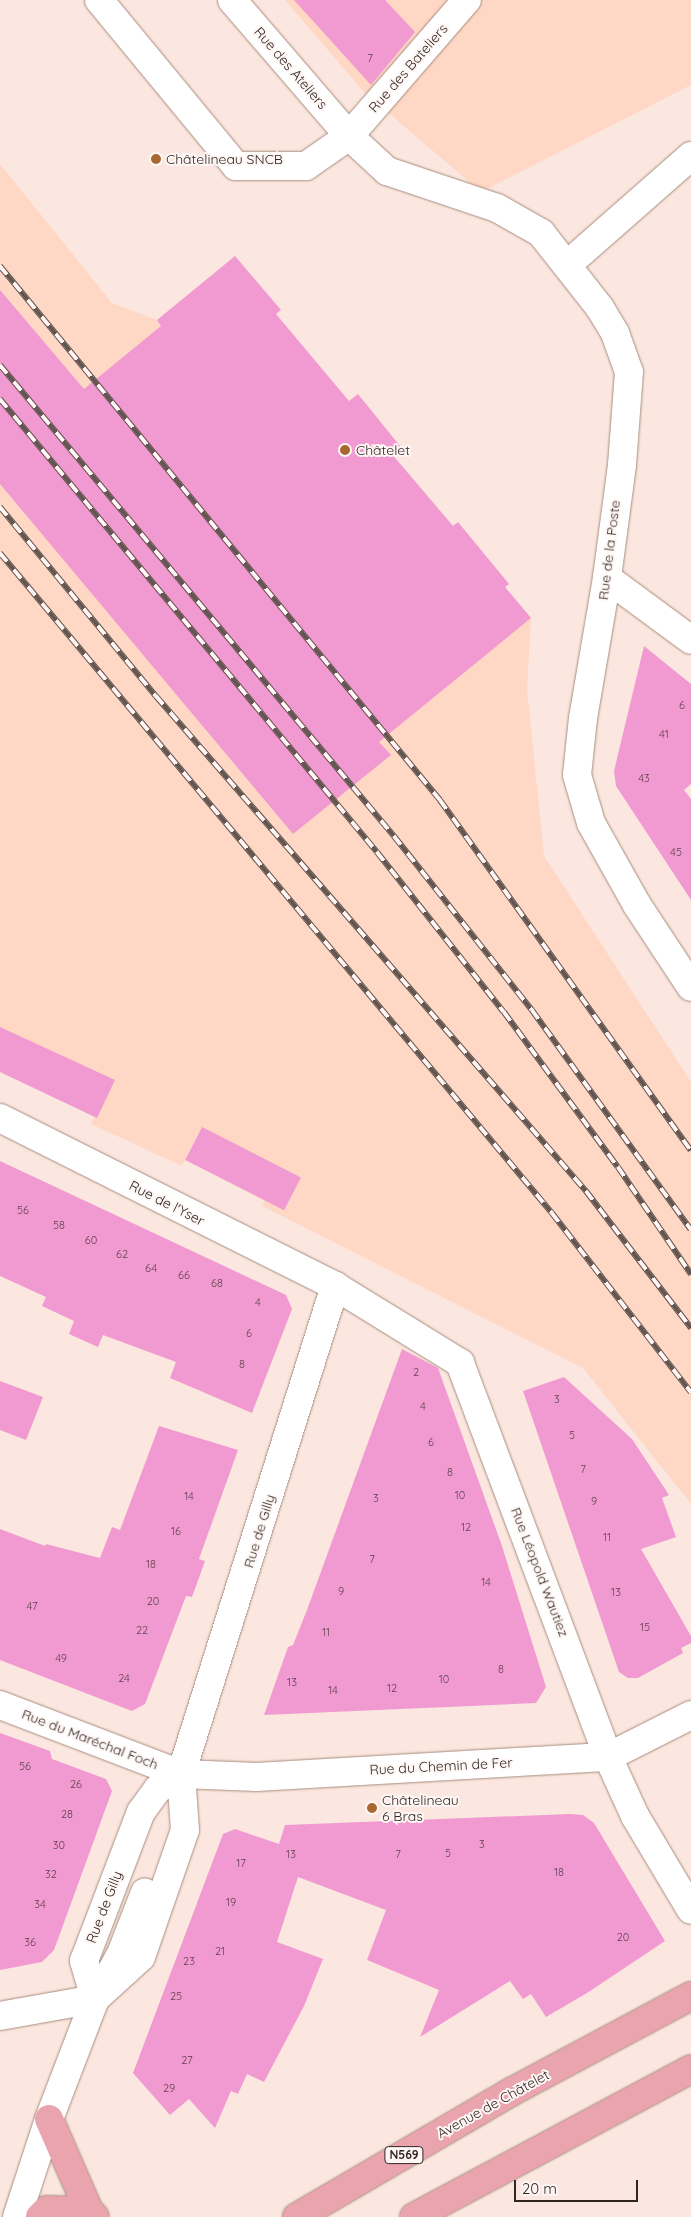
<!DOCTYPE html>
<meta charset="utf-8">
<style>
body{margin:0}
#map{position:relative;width:691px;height:2217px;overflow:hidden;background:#fbe7df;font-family:Quicksand,sans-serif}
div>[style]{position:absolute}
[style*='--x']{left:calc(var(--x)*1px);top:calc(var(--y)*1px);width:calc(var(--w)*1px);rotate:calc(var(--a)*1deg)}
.built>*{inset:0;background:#ffd7c5}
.building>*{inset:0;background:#f19ad1;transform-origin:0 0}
.roads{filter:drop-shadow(0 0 1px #a98c7f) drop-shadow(0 0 1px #a98c7f)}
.minor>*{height:28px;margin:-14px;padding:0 14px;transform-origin:14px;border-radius:14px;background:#fff}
.major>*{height:28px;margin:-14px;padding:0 14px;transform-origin:14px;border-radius:14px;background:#e9a4ae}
.rail>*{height:5.5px;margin-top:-2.75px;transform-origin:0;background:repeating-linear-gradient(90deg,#fef7f5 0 11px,#63554f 0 22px);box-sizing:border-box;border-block:1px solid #63554f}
.dots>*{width:14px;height:14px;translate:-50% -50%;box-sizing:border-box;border:2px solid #fef7f5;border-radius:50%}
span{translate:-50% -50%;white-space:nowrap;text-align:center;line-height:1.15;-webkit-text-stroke:4px #fef7f5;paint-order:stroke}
.number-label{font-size:11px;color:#62434d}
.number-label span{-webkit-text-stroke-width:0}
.shield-label span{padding:1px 4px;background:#fef7f5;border:1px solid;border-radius:4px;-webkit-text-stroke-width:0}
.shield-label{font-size:12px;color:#322621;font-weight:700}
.street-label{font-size:14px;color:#322621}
.poi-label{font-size:14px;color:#322621}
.left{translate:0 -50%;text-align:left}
.scale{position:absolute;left:514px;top:2180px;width:124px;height:22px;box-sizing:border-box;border:2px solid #322621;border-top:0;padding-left:6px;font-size:15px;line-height:18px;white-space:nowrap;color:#322621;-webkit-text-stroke:4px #fef7f5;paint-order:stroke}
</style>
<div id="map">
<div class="built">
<i style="clip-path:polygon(285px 0,691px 0,691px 85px,481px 192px,363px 91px)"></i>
<i style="clip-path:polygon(0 164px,112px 303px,157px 320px,505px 587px,531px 618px,527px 689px,544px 856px,691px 1082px,691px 1504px,583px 1368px,262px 1206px,281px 1171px,200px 1130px,182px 1166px,91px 1124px,109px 1083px,0 1044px)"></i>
</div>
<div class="building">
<i style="clip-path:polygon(294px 0,385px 0,415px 32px,371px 85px)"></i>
<i style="clip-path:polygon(235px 256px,281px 310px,276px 314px,349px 401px,358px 394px,400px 446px,391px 453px,453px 526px,458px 522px,509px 584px,505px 587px,531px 618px,379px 742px,391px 755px,293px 834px,0 484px,0 290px,84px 389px,161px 326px,157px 320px)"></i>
<i style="clip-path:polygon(644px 646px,691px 684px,691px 784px,684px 790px,691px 799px,691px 900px,616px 786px,614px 771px)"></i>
<i style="clip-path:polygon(0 1027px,115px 1080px,97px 1118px,0 1072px)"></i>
<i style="left:202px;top:1127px;width:111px;height:37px;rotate:27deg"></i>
<i style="clip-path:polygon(0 1161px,286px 1295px,292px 1309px,252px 1413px,170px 1378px,176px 1362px,103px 1335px,98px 1347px,69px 1334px,74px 1321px,42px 1306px,46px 1297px,0 1276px)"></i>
<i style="clip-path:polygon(402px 1349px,438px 1368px,502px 1546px,546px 1687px,536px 1703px,264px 1715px,288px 1647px,293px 1645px,307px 1610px)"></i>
<i style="clip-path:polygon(564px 1377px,632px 1439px,669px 1495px,662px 1498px,676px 1537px,641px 1549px,691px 1636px,691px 1643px,681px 1648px,683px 1653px,638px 1678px,628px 1678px,619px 1672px,523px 1391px)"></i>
<i style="clip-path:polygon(0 1381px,43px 1397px,26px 1440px,0 1430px)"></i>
<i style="clip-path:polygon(159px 1426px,238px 1450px,199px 1559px,205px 1561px,192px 1597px,186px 1596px,145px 1704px,132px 1711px,0 1660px,0 1529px,45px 1546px,46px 1544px,100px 1558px,112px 1527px,120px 1530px)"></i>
<i style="clip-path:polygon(0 1733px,50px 1751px,52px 1759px,106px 1779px,112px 1791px,54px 1950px,42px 1962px,0 1970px)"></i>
<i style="clip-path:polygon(570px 1814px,583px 1815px,594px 1823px,665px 1941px,587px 1993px,546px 2017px,531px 1994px,523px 1999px,510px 1981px,420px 2037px,439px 1990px,367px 1960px,386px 1910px,298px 1877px,277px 1942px,323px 1959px,304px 2006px,264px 2082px,247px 2074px,238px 2094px,231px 2091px,215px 2128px,189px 2099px,170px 2115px,133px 2073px,223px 1834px,235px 1829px,279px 1844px,285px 1825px)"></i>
</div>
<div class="roads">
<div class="minor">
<i style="--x:99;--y:0;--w:215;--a:50.5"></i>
<i style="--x:236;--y:166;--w:70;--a:0"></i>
<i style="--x:306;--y:166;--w:52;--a:-34.9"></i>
<i style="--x:349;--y:136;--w:180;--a:-49.1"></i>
<i style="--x:232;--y:0;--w:179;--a:49.3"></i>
<i style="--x:349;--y:136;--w:52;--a:42.6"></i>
<i style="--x:387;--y:171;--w:116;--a:18.6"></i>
<i style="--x:497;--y:208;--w:51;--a:29.6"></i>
<i style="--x:541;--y:233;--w:95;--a:51.8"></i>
<i style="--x:600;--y:308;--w:29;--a:59"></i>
<i style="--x:615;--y:333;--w:41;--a:70.3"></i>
<i style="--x:629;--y:372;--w:93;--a:94.3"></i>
<i style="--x:622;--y:465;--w:114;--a:97.6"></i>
<i style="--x:607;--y:578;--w:142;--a:99.7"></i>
<i style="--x:583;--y:718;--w:57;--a:96"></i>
<i style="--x:577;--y:775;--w:50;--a:73.7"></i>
<i style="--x:591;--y:823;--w:94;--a:60.7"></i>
<i style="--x:637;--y:905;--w:98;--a:56.6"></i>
<i style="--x:567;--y:265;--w:165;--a:-41.3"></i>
<i style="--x:607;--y:578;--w:104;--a:36.4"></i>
<i style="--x:0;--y:1118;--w:375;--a:26.6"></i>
<i style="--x:335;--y:1286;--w:147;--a:31.6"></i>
<i style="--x:460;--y:1363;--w:421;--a:69.4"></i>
<i style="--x:608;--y:1757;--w:65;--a:65.4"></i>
<i style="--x:635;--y:1816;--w:109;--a:59.2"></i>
<i style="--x:0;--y:1705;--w:194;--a:20.9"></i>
<i style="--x:181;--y:1774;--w:76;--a:2.3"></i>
<i style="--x:257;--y:1777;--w:352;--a:-3.3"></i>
<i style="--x:608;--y:1757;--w:93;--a:-26.8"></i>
<i style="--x:106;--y:1981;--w:31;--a:-61"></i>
<i style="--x:121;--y:1954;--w:66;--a:-68.8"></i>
<i style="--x:95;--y:1999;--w:40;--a:-106"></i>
<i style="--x:84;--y:1961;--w:160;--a:-69.1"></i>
<i style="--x:141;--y:1812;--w:29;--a:-54"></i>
<i style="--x:158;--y:1789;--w:27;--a:-33"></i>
<i style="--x:0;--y:2016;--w:97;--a:-10.1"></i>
<i style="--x:17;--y:2217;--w:103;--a:-71.9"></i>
<i style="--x:49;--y:2119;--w:129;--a:-69"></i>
<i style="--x:95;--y:1999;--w:62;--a:-42.4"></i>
<i style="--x:141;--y:1957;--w:134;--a:-70.9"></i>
<i style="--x:185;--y:1830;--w:56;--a:-94.1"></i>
<i style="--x:181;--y:1774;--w:512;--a:-72.49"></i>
</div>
<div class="major">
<i style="--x:49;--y:2119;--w:100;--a:66.5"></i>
<i style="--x:89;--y:2211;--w:8;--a:45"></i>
<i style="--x:40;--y:2217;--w:10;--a:-45"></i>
<i style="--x:47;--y:2210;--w:42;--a:1.4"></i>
<i style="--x:297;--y:2217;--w:248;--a:-30.3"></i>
<i style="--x:511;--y:2092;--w:204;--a:-28.1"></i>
<i style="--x:414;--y:2217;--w:314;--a:-28.1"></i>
</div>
</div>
<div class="rail">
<i style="--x:0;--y:266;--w:692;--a:50.51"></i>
<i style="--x:440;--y:800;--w:431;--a:54.4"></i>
<i style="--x:0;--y:365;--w:614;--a:50.09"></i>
<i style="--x:394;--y:836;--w:222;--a:51.6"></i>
<i style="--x:532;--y:1010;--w:271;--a:54.1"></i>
<i style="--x:0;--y:399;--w:589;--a:50.23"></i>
<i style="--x:377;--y:852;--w:204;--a:51.6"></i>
<i style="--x:504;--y:1012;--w:192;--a:53.7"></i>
<i style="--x:618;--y:1167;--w:130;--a:55.7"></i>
<i style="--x:0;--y:507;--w:245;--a:50.5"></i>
<i style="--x:156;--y:696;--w:656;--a:49.02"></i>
<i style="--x:586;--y:1191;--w:173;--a:52.5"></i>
<i style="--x:0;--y:553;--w:860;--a:50.09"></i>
<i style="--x:552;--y:1213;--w:227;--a:52.2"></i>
</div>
<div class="dots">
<i style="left:156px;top:159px;background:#a86731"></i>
<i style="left:345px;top:450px;background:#a86731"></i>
<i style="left:372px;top:1808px;background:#a86731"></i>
</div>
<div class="number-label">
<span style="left:370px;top:58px">7</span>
<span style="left:682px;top:705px">6</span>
<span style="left:664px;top:734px">41</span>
<span style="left:644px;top:778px">43</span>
<span style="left:676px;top:852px">45</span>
<span style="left:23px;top:1210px">56</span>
<span style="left:59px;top:1225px">58</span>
<span style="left:91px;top:1240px">60</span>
<span style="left:122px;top:1254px">62</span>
<span style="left:151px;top:1268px">64</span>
<span style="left:184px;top:1275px">66</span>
<span style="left:217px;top:1283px">68</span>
<span style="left:258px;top:1302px">4</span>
<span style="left:249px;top:1333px">6</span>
<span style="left:242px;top:1364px">8</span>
<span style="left:416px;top:1372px">2</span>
<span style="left:557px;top:1399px">3</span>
<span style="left:423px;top:1406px">4</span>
<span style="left:572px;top:1435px">5</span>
<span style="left:431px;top:1442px">6</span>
<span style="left:583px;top:1469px">7</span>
<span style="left:450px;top:1472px">8</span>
<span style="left:460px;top:1495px">10</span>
<span style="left:189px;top:1496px">14</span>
<span style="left:376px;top:1498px">3</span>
<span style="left:594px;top:1501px">9</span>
<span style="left:466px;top:1527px">12</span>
<span style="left:176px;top:1531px">16</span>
<span style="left:607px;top:1537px">11</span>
<span style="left:372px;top:1559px">7</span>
<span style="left:151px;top:1564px">18</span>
<span style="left:486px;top:1582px">14</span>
<span style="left:341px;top:1591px">9</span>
<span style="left:616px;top:1592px">13</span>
<span style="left:153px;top:1601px">20</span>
<span style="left:32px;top:1606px">47</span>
<span style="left:645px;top:1627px">15</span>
<span style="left:142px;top:1630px">22</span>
<span style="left:326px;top:1632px">11</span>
<span style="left:61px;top:1658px">49</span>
<span style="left:501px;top:1669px">8</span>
<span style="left:124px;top:1678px">24</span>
<span style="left:444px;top:1679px">10</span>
<span style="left:292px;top:1682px">13</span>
<span style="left:392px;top:1688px">12</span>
<span style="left:333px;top:1690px">14</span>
<span style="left:25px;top:1766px">56</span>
<span style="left:76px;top:1784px">26</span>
<span style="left:67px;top:1814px">28</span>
<span style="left:482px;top:1844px">3</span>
<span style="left:59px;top:1845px">30</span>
<span style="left:448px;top:1853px">5</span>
<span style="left:291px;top:1854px">13</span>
<span style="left:398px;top:1854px">7</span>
<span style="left:241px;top:1863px">17</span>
<span style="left:559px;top:1872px">18</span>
<span style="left:51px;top:1874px">32</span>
<span style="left:231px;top:1902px">19</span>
<span style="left:40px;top:1904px">34</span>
<span style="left:623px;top:1937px">20</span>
<span style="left:30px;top:1942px">36</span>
<span style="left:220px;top:1951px">21</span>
<span style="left:189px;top:1961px">23</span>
<span style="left:176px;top:1996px">25</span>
<span style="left:187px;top:2060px">27</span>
<span style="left:169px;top:2088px">29</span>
</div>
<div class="shield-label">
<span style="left:404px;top:2155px">N569</span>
</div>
<div class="street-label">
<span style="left:291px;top:68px;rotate:49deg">Rue des Ateliers</span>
<span style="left:408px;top:68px;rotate:-49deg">Rue des Bateliers</span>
<span style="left:609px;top:550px;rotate:-83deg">Rue de la Poste</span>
<span style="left:167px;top:1203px;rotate:27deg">Rue de l'Yser</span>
<span style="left:259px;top:1531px;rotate:-73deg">Rue de Gilly</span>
<span style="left:540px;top:1572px;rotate:69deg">Rue Léopold Wautiez</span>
<span style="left:90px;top:1739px;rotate:21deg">Rue du Maréchal Foch</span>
<span style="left:441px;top:1766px;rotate:-3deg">Rue du Chemin de Fer</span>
<span style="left:104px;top:1907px;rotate:-69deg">Rue de Gilly</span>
<span style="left:493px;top:2104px;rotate:-29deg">Avenue de Châtelet</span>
</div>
<div class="poi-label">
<span class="left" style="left:166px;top:159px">Châtelineau SNCB</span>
<span class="left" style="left:356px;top:450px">Châtelet</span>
<span class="left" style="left:382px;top:1808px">Châtelineau<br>6 Bras</span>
</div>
<div class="scale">20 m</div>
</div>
